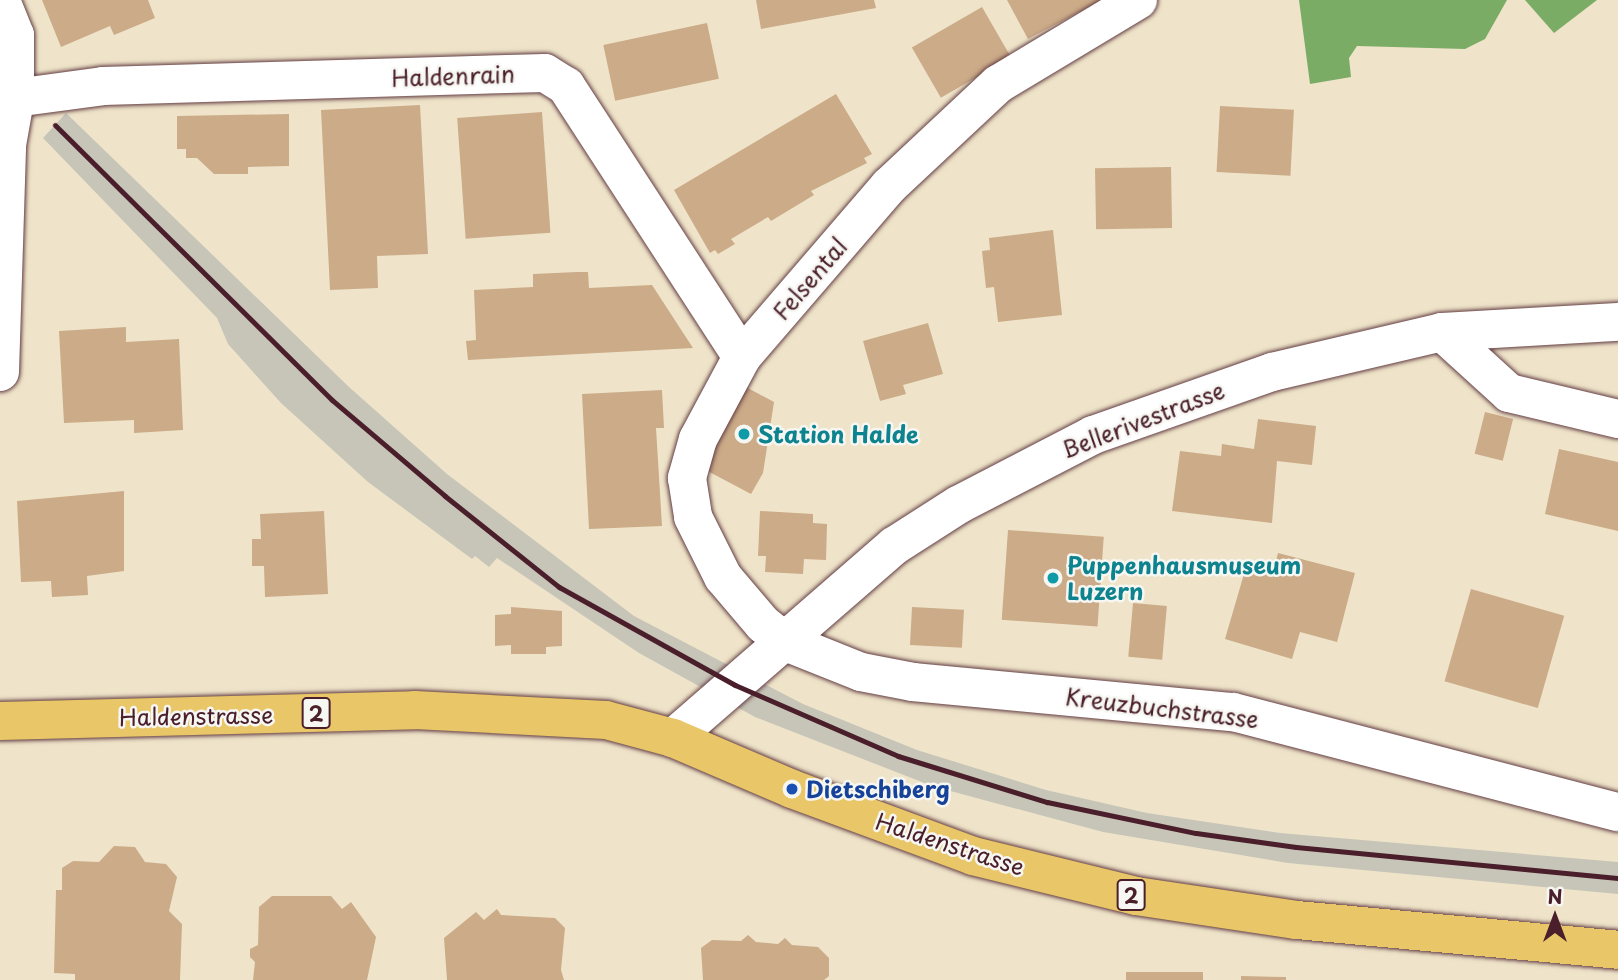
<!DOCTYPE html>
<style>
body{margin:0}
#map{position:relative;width:1618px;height:980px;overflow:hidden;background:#efe4c9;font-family:"Playpen Sans",sans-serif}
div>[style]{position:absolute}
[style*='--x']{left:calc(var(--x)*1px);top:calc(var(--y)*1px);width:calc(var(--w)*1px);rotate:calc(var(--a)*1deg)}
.industrial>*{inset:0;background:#c7c5b8}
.forest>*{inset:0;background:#7aac66}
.building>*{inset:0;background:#cbab88;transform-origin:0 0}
.roads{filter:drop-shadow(0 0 2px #633d43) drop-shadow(0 0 2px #633d43)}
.minor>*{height:38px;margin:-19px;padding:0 19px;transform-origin:19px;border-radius:19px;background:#fff}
.primary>*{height:38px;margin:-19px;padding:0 19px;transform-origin:19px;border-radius:19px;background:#e9c769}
.rail>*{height:5px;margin:-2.5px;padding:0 2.5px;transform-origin:2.5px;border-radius:2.5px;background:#4a1f2b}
.dots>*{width:19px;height:19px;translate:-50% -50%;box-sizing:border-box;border:4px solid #f6f6f2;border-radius:50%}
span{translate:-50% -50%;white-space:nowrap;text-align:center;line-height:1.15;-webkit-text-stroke:5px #f6f6f2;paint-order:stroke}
.shield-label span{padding:2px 5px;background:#f6f6f2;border:2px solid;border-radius:5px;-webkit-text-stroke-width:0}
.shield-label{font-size:21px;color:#4a1f2b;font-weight:700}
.street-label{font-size:23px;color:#4a1f2b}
.culture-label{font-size:23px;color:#0d838f;font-weight:700}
.left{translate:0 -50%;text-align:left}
.transit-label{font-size:23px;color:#164399;font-weight:700}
.north{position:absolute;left:1520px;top:882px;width:70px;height:70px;-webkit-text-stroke:5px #f6f6f2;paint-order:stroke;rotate:0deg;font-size:19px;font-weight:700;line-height:28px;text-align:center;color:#4a1f2b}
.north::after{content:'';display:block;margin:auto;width:24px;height:32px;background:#4a1f2b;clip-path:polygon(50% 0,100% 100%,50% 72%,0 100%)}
</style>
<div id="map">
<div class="industrial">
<i style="clip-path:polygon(66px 113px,349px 387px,447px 474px,634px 616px,803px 704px,917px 750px,1046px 790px,1147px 813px,1280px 833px,1618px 862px,1618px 894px,1288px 863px,1103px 832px,932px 786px,755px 717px,639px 653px,497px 558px,489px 567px,475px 556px,472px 559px,368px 482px,281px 403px,228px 344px,217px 318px,43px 138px)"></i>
</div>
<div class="forest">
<i style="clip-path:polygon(1299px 0,1507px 0,1485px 39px,1465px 49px,1357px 46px,1349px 58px,1351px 77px,1310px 84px)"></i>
<i style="clip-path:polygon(1525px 0,1597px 0,1554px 33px)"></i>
</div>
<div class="building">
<i style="clip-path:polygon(42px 0,148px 0,155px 18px,114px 35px,110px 26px,61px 47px)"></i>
<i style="clip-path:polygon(756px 0,874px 0,876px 8px,761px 29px)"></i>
<i style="clip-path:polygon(1007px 0,1102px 0,1028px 39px)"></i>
<i style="left:982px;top:7px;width:58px;height:81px;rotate:60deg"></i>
<i style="left:707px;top:23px;width:57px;height:106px;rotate:78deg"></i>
<i style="clip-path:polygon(836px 94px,872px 154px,864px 158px,867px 163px,811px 191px,814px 195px,771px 221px,768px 217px,731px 239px,735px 244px,718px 254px,715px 250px,710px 253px,674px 190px)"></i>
<i style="clip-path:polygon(420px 105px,428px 254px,377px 256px,378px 288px,330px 290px,321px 110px)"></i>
<i style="left:1220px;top:106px;width:74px;height:66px;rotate:3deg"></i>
<i style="left:542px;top:112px;width:121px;height:85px;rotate:86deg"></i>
<i style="clip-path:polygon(289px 114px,289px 166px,248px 167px,248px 174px,214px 174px,197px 158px,186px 158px,186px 149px,177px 149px,177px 116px)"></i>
<i style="left:1171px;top:167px;width:61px;height:76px;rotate:89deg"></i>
<i style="clip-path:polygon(1053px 230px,1062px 315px,998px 322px,994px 287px,986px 288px,982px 251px,990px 250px,989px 238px)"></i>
<i style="clip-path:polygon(577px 272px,588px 272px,589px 288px,652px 285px,693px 348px,468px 360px,466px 341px,476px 340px,474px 290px,533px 287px,533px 274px)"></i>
<i style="clip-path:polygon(928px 323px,943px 374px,903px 385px,906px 394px,880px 401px,863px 341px)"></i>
<i style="clip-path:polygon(126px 327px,126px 342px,179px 339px,183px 430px,134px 433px,134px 420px,64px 423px,59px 331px)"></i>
<i style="clip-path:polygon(746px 387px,774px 402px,763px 473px,751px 494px,700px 467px)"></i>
<i style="clip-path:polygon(662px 390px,664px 428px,656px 428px,662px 526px,589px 529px,582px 394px)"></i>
<i style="left:1485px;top:412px;width:29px;height:43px;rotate:14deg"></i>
<i style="clip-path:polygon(1258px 419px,1316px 426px,1312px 465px,1277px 461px,1272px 523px,1172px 511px,1180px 451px,1221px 456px,1222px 444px,1254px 449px)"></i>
<i style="clip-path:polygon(1559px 449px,1618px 462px,1618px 531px,1545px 514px)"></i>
<i style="clip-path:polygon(124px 491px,124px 571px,87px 576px,88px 595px,52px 597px,51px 581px,21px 582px,17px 501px)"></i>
<i style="clip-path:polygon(324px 511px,328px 594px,265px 597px,264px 566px,252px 566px,252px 539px,261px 539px,260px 514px)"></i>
<i style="clip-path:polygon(760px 511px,813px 514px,813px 523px,827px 524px,826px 560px,804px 559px,803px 574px,765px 572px,766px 556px,758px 556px)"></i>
<i style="left:1008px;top:530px;width:96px;height:90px;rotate:4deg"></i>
<i style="clip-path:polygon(1278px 553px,1355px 573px,1337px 642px,1300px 632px,1292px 659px,1225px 639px,1246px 567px,1272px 575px)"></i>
<i style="left:1471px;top:589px;width:97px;height:96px;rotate:16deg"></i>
<i style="left:1133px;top:603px;width:34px;height:54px;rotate:5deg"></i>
<i style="clip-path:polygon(511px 607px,562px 611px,562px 646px,546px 647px,546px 654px,511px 654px,511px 645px,495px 646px,495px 615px,511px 614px)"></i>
<i style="left:912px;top:607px;width:52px;height:38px;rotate:3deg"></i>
<i style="clip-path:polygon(114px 846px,135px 847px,145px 862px,166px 864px,177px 877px,169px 911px,182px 924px,180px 980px,75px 980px,75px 974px,54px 973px,56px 890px,62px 890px,62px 868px,73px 861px,99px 862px)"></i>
<i style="clip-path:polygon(272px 896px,331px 896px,342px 909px,351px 902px,376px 937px,367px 980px,253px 980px,255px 962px,250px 957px,250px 949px,258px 945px,259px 907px)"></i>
<i style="clip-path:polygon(497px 909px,501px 915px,555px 918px,565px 928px,561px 970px,564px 980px,447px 980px,444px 938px,476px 912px,484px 920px)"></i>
<i style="clip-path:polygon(748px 935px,756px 942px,778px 944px,785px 938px,792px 945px,818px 947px,829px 958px,829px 976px,824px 980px,703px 980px,701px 948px,712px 940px,741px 941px)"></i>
<i style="left:1126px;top:972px;width:77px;height:8px"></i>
<i style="clip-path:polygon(1241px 976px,1286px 977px,1286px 980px,1241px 980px)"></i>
</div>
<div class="roads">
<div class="minor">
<i style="--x:1138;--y:0;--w:163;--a:149"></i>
<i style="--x:998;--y:84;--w:149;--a:136.9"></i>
<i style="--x:889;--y:186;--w:225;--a:130.7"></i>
<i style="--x:742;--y:357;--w:93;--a:118.2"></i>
<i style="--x:698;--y:439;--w:41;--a:105.8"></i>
<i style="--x:687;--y:478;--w:39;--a:81"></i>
<i style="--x:693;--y:517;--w:67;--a:63.4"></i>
<i style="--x:723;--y:577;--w:62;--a:49.6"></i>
<i style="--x:763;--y:624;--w:29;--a:38"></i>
<i style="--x:786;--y:642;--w:81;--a:21.8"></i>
<i style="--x:861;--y:672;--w:53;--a:10.9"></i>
<i style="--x:913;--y:682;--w:321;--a:5.4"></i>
<i style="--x:1233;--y:712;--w:398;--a:14.6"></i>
<i style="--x:0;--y:100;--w:104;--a:-7.7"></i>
<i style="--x:103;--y:86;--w:442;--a:-1.7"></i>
<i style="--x:545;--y:73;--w:25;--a:32"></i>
<i style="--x:566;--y:86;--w:323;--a:57"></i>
<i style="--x:1442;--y:332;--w:91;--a:42.3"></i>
<i style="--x:1509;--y:393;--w:112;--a:13.4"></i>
<i style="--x:0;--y:372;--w:227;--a:-88.2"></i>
<i style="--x:7;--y:145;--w:46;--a:-79.9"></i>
<i style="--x:15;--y:100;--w:65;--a:-90"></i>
<i style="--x:15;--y:35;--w:38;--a:-112"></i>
<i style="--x:673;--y:738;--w:293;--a:-41"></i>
<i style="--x:894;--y:546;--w:76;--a:-32.6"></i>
<i style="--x:958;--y:505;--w:152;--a:-27.4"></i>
<i style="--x:1093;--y:435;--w:190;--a:-19.4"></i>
<i style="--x:1272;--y:372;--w:175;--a:-13.2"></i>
<i style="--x:1442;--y:332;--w:176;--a:-3.3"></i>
</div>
<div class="primary">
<i style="--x:0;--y:721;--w:415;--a:-1.5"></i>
<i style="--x:415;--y:710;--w:191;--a:3"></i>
<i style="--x:606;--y:720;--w:69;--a:15"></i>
<i style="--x:673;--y:738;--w:129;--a:23.2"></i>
<i style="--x:792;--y:789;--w:193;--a:20.3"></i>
<i style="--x:973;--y:856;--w:168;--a:13.8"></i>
<i style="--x:1136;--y:896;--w:163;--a:8.5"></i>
<i style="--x:1297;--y:920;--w:322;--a:5.3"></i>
</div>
</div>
<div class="rail">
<i style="--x:55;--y:125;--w:390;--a:44.8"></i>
<i style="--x:332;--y:400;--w:148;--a:40.3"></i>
<i style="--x:445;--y:496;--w:146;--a:38.6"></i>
<i style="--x:559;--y:587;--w:201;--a:29.1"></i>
<i style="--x:735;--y:685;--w:178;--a:23.5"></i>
<i style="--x:898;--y:756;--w:156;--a:17.2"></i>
<i style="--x:1047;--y:802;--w:152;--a:11.8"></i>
<i style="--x:1196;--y:833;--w:101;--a:8"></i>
<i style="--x:1296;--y:847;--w:323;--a:5.5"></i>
</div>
<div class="dots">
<i style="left:744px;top:434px;background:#0f9aa8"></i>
<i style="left:1053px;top:578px;background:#0f9aa8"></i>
<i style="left:792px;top:789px;background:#1a4fb4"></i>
</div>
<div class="shield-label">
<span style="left:316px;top:713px">2</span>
<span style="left:1131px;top:895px">2</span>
</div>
<div class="street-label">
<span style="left:453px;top:76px;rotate:-2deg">Haldenrain</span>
<span style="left:810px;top:279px;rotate:-49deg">Felsental</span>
<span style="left:1143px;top:420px;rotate:-21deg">Bellerivestrasse</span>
<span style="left:1162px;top:708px;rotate:7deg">Kreuzbuchstrasse</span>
<span style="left:196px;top:716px;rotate:-1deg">Haldenstrasse</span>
<span style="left:950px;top:844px;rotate:18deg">Haldenstrasse</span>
</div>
<div class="culture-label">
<span class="left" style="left:758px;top:434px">Station Halde</span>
<span class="left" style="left:1067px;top:578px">Puppenhausmuseum<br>Luzern</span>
</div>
<div class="transit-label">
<span class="left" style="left:806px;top:789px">Dietschiberg</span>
</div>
<div class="north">N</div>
</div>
